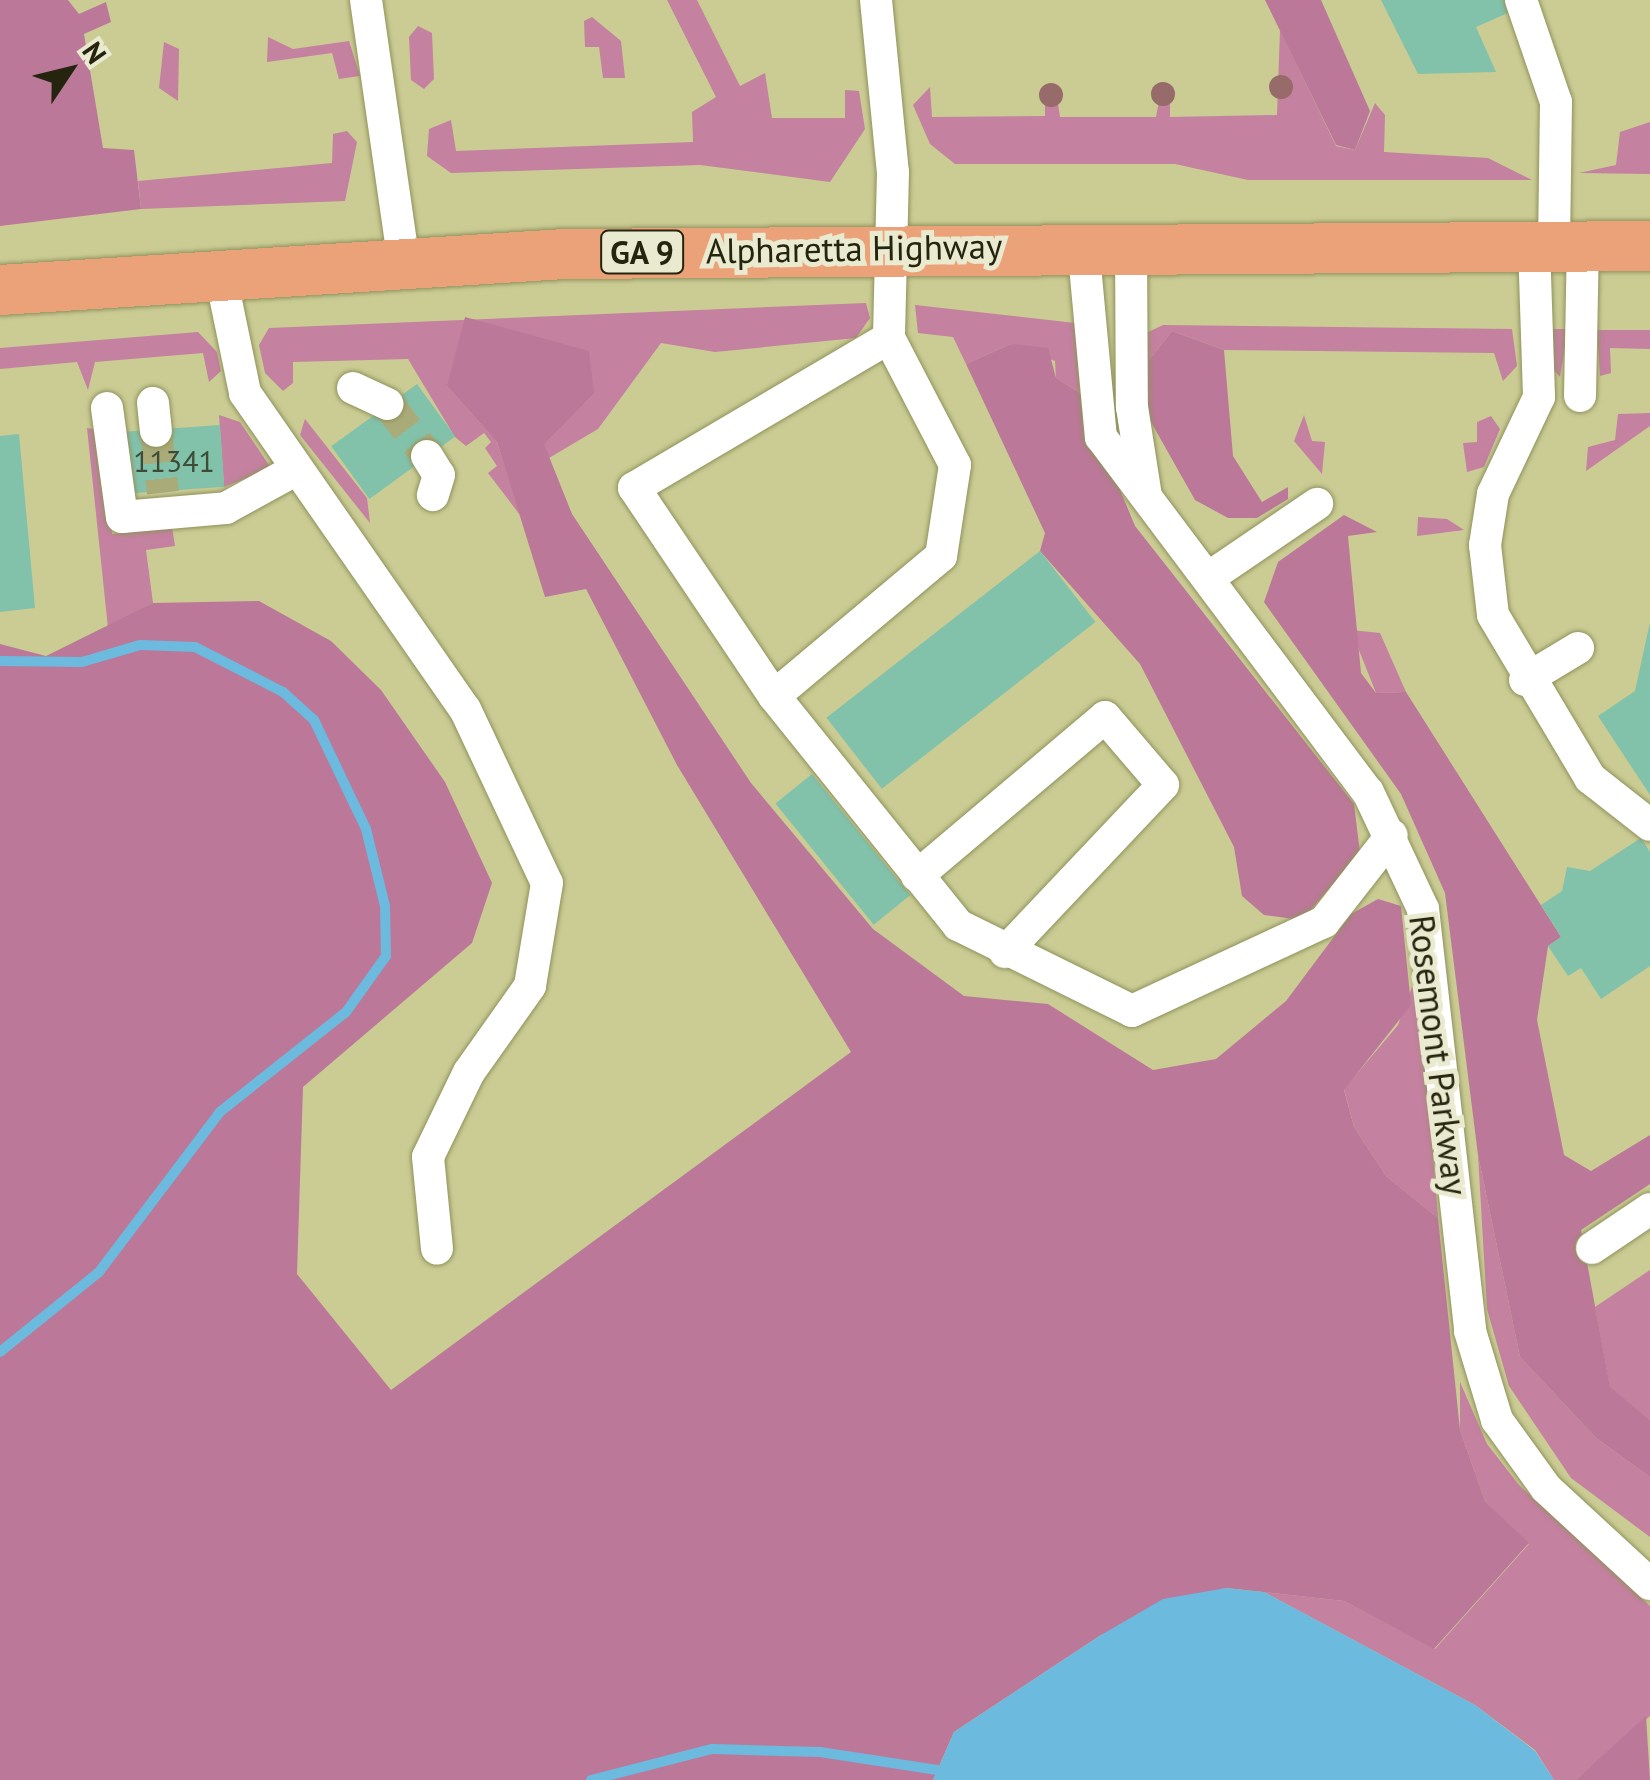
<!DOCTYPE html>
<style>
body{margin:0}
#map{position:relative;width:1650px;height:1780px;overflow:hidden;background:#cacc94;font-family:"PT Sans",sans-serif}
div>[style]{position:absolute}
[style*='--x']{left:calc(var(--x)*1px);top:calc(var(--y)*1px);width:calc(var(--w)*1px);rotate:calc(var(--a)*1deg)}
.green>*{inset:0;background:#c481a0}
.forest>*{inset:0;background:#bb7898}
.water>*{inset:0;background:#6cbade}
.stream>*{height:10px;margin:-5px;padding:0 5px;transform-origin:5px;border-radius:5px;background:#6cbade}
.building>*{inset:0;background:#82c2ab;transform-origin:0 0}
.minor-tunnel>*{height:32px;margin-top:-16px;transform-origin:0;background:repeating-linear-gradient(90deg,#a9ab79 0 32px,transparent 0 48px)}
.roads{filter:drop-shadow(0 0 2px #90925c) drop-shadow(0 0 2px #90925c)}
.minor>*{height:32px;margin:-16px;padding:0 16px;transform-origin:16px;border-radius:16px;background:#fff}
.highway>*{height:50px;margin:-25px;padding:0 25px;transform-origin:25px;border-radius:25px;background:#eca279}
.trees>*{width:24px;height:24px;margin:-12px;border-radius:50%;background:#966b6a}
span{translate:-50% -50%;white-space:nowrap;text-align:center;line-height:1.15;-webkit-text-stroke:10px #e9eacf;paint-order:stroke}
.number-label{font-size:30px;color:#3c4c36}
.number-label span{-webkit-text-stroke-width:0}
.shield-label span{padding:2px 8px;background:#e9eacf;border:2px solid;border-radius:8px;-webkit-text-stroke-width:0}
.shield-label{font-size:32px;color:#25250f;font-weight:700}
.street-label{font-size:35px;color:#25250f}
.north{position:absolute;left:20px;top:20px;width:100px;height:100px;-webkit-text-stroke:8px #e9eacf;paint-order:stroke;rotate:55deg;font-size:28px;font-weight:700;line-height:40px;text-align:center;color:#25250f}
.north::after{content:'';display:block;margin:auto;width:35px;height:45px;background:#25250f;clip-path:polygon(50% 0,100% 100%,50% 72%,0 100%)}
</style>
<div id="map">
<div class="green">
<i style="clip-path:polygon(667px 0,697px 0,740px 86px,765px 73px,772px 118px,845px 118px,845px 90px,859px 91px,865px 129px,830px 182px,700px 165px,451px 173px,427px 156px,429px 129px,451px 120px,456px 151px,693px 142px,692px 112px,716px 97px)"></i>
<i style="clip-path:polygon(592px 17px,621px 41px,625px 78px,603px 78px,599px 47px,585px 47px,584px 21px)"></i>
<i style="clip-path:polygon(418px 26px,432px 33px,434px 79px,424px 89px,411px 80px,409px 37px)"></i>
<i style="clip-path:polygon(1280px 30px,1336px 146px,1355px 150px,1375px 103px,1385px 115px,1384px 152px,1488px 158px,1532px 180px,1248px 180px,1175px 164px,955px 164px,930px 144px,913px 105px,930px 87px,932px 117px,1045px 116px,1045px 93px,1056px 90px,1060px 117px,1156px 117px,1161px 90px,1170px 94px,1170px 117px,1277px 115px)"></i>
<i style="clip-path:polygon(268px 37px,293px 49px,349px 41px,360px 76px,339px 79px,332px 53px,267px 62px)"></i>
<i style="clip-path:polygon(164px 42px,179px 49px,178px 101px,159px 88px)"></i>
<i style="clip-path:polygon(1650px 122px,1650px 174px,1579px 173px,1616px 165px,1620px 132px)"></i>
<i style="clip-path:polygon(347px 131px,357px 142px,345px 201px,141px 209px,138px 181px,332px 163px,333px 134px)"></i>
<i style="clip-path:polygon(866px 303px,870px 318px,856px 338px,715px 352px,661px 343px,598px 429px,549px 458px,543px 444px,594px 394px,447px 386px,497px 442px,520px 515px,488px 473px,497px 466px,485px 448px,491px 442px,484px 433px,466px 446px,455px 437px,408px 359px,293px 362px,293px 383px,283px 391px,265px 373px,259px 345px,269px 328px)"></i>
<i style="clip-path:polygon(915px 305px,1075px 323px,1080px 393px,1056px 378px,1055px 361px,1011px 344px,966px 364px,953px 337px,918px 333px)"></i>
<i style="clip-path:polygon(1163px 325px,1512px 329px,1517px 366px,1503px 381px,1494px 353px,1224px 350px,1172px 331px,1142px 369px,1144px 334px)"></i>
<i style="clip-path:polygon(1553px 329px,1568px 329px,1560px 377px,1551px 367px)"></i>
<i style="clip-path:polygon(1597px 330px,1650px 330px,1650px 349px,1610px 348px,1611px 373px,1600px 376px)"></i>
<i style="clip-path:polygon(198px 332px,217px 352px,221px 371px,209px 382px,203px 353px,95px 362px,88px 390px,77px 362px,0 369px,0 348px)"></i>
<i style="clip-path:polygon(1650px 413px,1650px 426px,1586px 471px,1588px 447px,1615px 440px,1618px 414px)"></i>
<i style="clip-path:polygon(219px 415px,240px 422px,271px 468px,224px 487px)"></i>
<i style="clip-path:polygon(1304px 415px,1312px 441px,1325px 442px,1322px 474px,1294px 441px)"></i>
<i style="clip-path:polygon(1491px 416px,1500px 429px,1484px 467px,1467px 472px,1463px 443px,1477px 442px,1477px 422px)"></i>
<i style="clip-path:polygon(305px 419px,367px 498px,370px 523px,300px 435px)"></i>
<i style="clip-path:polygon(87px 428px,100px 430px,112px 534px,172px 527px,175px 546px,146px 550px,153px 603px,108px 628px)"></i>
<i style="clip-path:polygon(1418px 517px,1447px 519px,1464px 530px,1417px 536px)"></i>
<i style="clip-path:polygon(1351px 630px,1380px 633px,1406px 692px,1376px 693px)"></i>
<i style="clip-path:polygon(1415px 979px,1426px 1065px,1438px 1218px,1386px 1176px,1354px 1127px,1344px 1089px,1398px 1025px)"></i>
<i style="clip-path:polygon(1478px 1155px,1520px 1357px,1596px 1438px,1650px 1477px,1650px 1537px,1571px 1478px,1509px 1386px,1487px 1309px)"></i>
<i style="clip-path:polygon(1650px 1270px,1650px 1420px,1610px 1388px,1595px 1307px)"></i>
<i style="clip-path:polygon(1460px 1382px,1487px 1444px,1519px 1485px,1650px 1606px,1650px 1716px,1576px 1780px,1554px 1780px,1535px 1750px,1475px 1705px,1264px 1592px,1344px 1601px,1435px 1649px,1529px 1544px,1485px 1501px,1460px 1430px)"></i>
</div>
<div class="forest">
<i style="clip-path:polygon(0 0,68px 0,79px 14px,106px 2px,111px 22px,84px 34px,103px 148px,134px 150px,141px 209px,0 226px)"></i>
<i style="clip-path:polygon(1265px 0,1321px 0,1370px 111px,1355px 150px,1336px 145px)"></i>
<i style="clip-path:polygon(465px 317px,589px 351px,594px 394px,544px 444px,572px 514px,751px 783px,873px 929px,964px 996px,1048px 1004px,1153px 1070px,1216px 1059px,1286px 1001px,1351px 914px,1378px 899px,1401px 906px,1411px 1005px,1344px 1090px,1354px 1127px,1386px 1176px,1438px 1218px,1460px 1430px,1485px 1501px,1529px 1543px,1434px 1649px,1344px 1601px,1226px 1588px,1101px 1635px,954px 1732px,933px 1780px,0 1780px,0 644px,46px 656px,153px 603px,259px 601px,331px 641px,381px 690px,445px 782px,492px 883px,472px 943px,303px 1087px,297px 1274px,391px 1390px,851px 1052px,677px 765px,586px 589px,545px 597px,497px 442px,447px 386px)"></i>
<i style="clip-path:polygon(1172px 331px,1224px 350px,1233px 456px,1262px 502px,1288px 487px,1288px 499px,1257px 518px,1228px 518px,1195px 500px,1147px 415px,1142px 369px)"></i>
<i style="clip-path:polygon(1011px 344px,1048px 348px,1056px 378px,1080px 393px,1135px 526px,1354px 804px,1360px 853px,1302px 920px,1264px 915px,1242px 896px,1234px 847px,1140px 664px,1040px 551px,1045px 533px,966px 364px)"></i>
<i style="clip-path:polygon(1344px 515px,1377px 532px,1348px 536px,1361px 673px,1376px 693px,1406px 692px,1561px 937px,1548px 946px,1537px 1020px,1564px 1155px,1591px 1171px,1650px 1135px,1650px 1184px,1581px 1230px,1610px 1387px,1650px 1420px,1650px 1477px,1596px 1438px,1520px 1357px,1478px 1155px,1445px 893px,1401px 794px,1264px 602px,1278px 562px)"></i>
<i style="clip-path:polygon(1646px 1716px,1650px 1780px,1576px 1780px)"></i>
</div>
<div class="water">
<i style="clip-path:polygon(1226px 1588px,1264px 1592px,1475px 1705px,1535px 1751px,1554px 1780px,933px 1780px,954px 1732px,1101px 1635px,1163px 1599px)"></i>
</div>
<div class="stream">
<i style="--x:0;--y:661;--w:82;--a:0.7"></i>
<i style="--x:82;--y:662;--w:60;--a:-16.3"></i>
<i style="--x:140;--y:645;--w:55;--a:2.1"></i>
<i style="--x:195;--y:647;--w:99;--a:27.1"></i>
<i style="--x:283;--y:692;--w:42;--a:42.1"></i>
<i style="--x:314;--y:720;--w:121;--a:64.5"></i>
<i style="--x:366;--y:829;--w:79;--a:76.1"></i>
<i style="--x:385;--y:906;--w:50;--a:88.9"></i>
<i style="--x:386;--y:956;--w:69;--a:125.5"></i>
<i style="--x:346;--y:1012;--w:161;--a:141.6"></i>
<i style="--x:220;--y:1112;--w:201;--a:127.1"></i>
<i style="--x:99;--y:1272;--w:127;--a:141.1"></i>
<i style="--x:591;--y:1780;--w:125;--a:-14.4"></i>
<i style="--x:712;--y:1749;--w:108;--a:1.6"></i>
<i style="--x:820;--y:1752;--w:132;--a:8.7"></i>
</div>
<div class="building">
<i style="clip-path:polygon(1381px 0,1513px 0,1517px 9px,1476px 27px,1496px 72px,1418px 74px)"></i>
<i style="left:417px;top:384px;width:65px;height:106px;rotate:54deg"></i>
<i style="left:220px;top:425px;width:62px;height:96px;rotate:86deg"></i>
<i style="clip-path:polygon(19px 434px,35px 608px,0 612px,0 436px)"></i>
<i style="left:1040px;top:551px;width:90px;height:271px;rotate:52deg"></i>
<i style="clip-path:polygon(1650px 622px,1650px 795px,1598px 716px,1635px 691px)"></i>
<i style="left:812px;top:774px;width:156px;height:47px;rotate:51deg"></i>
<i style="clip-path:polygon(1641px 838px,1650px 852px,1650px 966px,1601px 999px,1581px 968px,1568px 976px,1548px 946px,1561px 937px,1541px 905px,1562px 891px,1567px 867px,1590px 871px)"></i>
</div>
<div class="minor-tunnel">
<i style="--x:388;--y:404;--w:65;--a:53.1"></i>
<i style="--x:156;--y:431;--w:62;--a:83.6"></i>
</div>
<div class="roads">
<div class="minor">
<i style="--x:366;--y:0;--w:266;--a:81.8"></i>
<i style="--x:876;--y:0;--w:173;--a:84.4"></i>
<i style="--x:893;--y:172;--w:166;--a:91.4"></i>
<i style="--x:889;--y:338;--w:143;--a:62.5"></i>
<i style="--x:955;--y:465;--w:92;--a:98.7"></i>
<i style="--x:941;--y:556;--w:218;--a:140"></i>
<i style="--x:774;--y:696;--w:251;--a:-123.9"></i>
<i style="--x:634;--y:488;--w:296;--a:-30.5"></i>
<i style="--x:1521;--y:0;--w:108;--a:71.1"></i>
<i style="--x:1556;--y:102;--w:143;--a:90.8"></i>
<i style="--x:1131;--y:243;--w:164;--a:89.7"></i>
<i style="--x:1132;--y:407;--w:90;--a:81.1"></i>
<i style="--x:1083;--y:244;--w:194;--a:84.7"></i>
<i style="--x:1101;--y:437;--w:444;--a:53.1"></i>
<i style="--x:1368;--y:792;--w:129;--a:64.8"></i>
<i style="--x:1423;--y:909;--w:425;--a:83.6"></i>
<i style="--x:1470;--y:1331;--w:93;--a:73.1"></i>
<i style="--x:1497;--y:1420;--w:84;--a:54.2"></i>
<i style="--x:1546;--y:1488;--w:142;--a:42.7"></i>
<i style="--x:1534;--y:245;--w:152;--a:88.1"></i>
<i style="--x:1539;--y:397;--w:107;--a:115.4"></i>
<i style="--x:1493;--y:494;--w:52;--a:98.9"></i>
<i style="--x:1485;--y:545;--w:70;--a:83.5"></i>
<i style="--x:1493;--y:615;--w:190;--a:59.2"></i>
<i style="--x:1590;--y:778;--w:76;--a:38.1"></i>
<i style="--x:220;--y:272;--w:124;--a:78.3"></i>
<i style="--x:245;--y:393;--w:385;--a:55.2"></i>
<i style="--x:465;--y:709;--w:192;--a:64.8"></i>
<i style="--x:547;--y:883;--w:104;--a:99.4"></i>
<i style="--x:530;--y:986;--w:105;--a:125.3"></i>
<i style="--x:469;--y:1072;--w:94;--a:115.8"></i>
<i style="--x:428;--y:1157;--w:92;--a:84.4"></i>
<i style="--x:353;--y:388;--w:38;--a:25"></i>
<i style="--x:1580;--y:396;--w:151;--a:-88.9"></i>
<i style="--x:153;--y:403;--w:28;--a:84"></i>
<i style="--x:107;--y:408;--w:110;--a:82.2"></i>
<i style="--x:122;--y:517;--w:104;--a:-4.9"></i>
<i style="--x:226;--y:508;--w:81;--a:-28.8"></i>
<i style="--x:427;--y:456;--w:22;--a:58"></i>
<i style="--x:439;--y:475;--w:21;--a:107"></i>
<i style="--x:1208;--y:578;--w:132;--a:-34.2"></i>
<i style="--x:1525;--y:680;--w:62;--a:-31.1"></i>
<i style="--x:774;--y:696;--w:294;--a:51.2"></i>
<i style="--x:958;--y:925;--w:194;--a:26.3"></i>
<i style="--x:1132;--y:1011;--w:212;--a:-24.9"></i>
<i style="--x:1324;--y:922;--w:110;--a:-52"></i>
<i style="--x:917;--y:876;--w:246;--a:-40.2"></i>
<i style="--x:1105;--y:717;--w:89;--a:49.5"></i>
<i style="--x:1163;--y:785;--w:230;--a:133.4"></i>
<i style="--x:1592;--y:1248;--w:70;--a:-33.9"></i>
</div>
<div class="highway">
<i style="--x:0;--y:290;--w:566;--a:-3.65"></i>
<i style="--x:565;--y:254;--w:1085;--a:-0.42"></i>
</div>
</div>
<div class="trees">
<i style="left:1281px;top:87px"></i>
<i style="left:1163px;top:94px"></i>
<i style="left:1051px;top:95px"></i>
</div>
<div class="number-label">
<span style="left:174px;top:461px">11341</span>
</div>
<div class="shield-label">
<span style="left:642px;top:252px">GA 9</span>
</div>
<div class="street-label">
<span style="left:854px;top:248px;rotate:-1deg">Alpharetta Highway</span>
<span style="left:1439px;top:1055px;rotate:83deg">Rosemont Parkway</span>
</div>
<div class="north">N</div>
</div>
